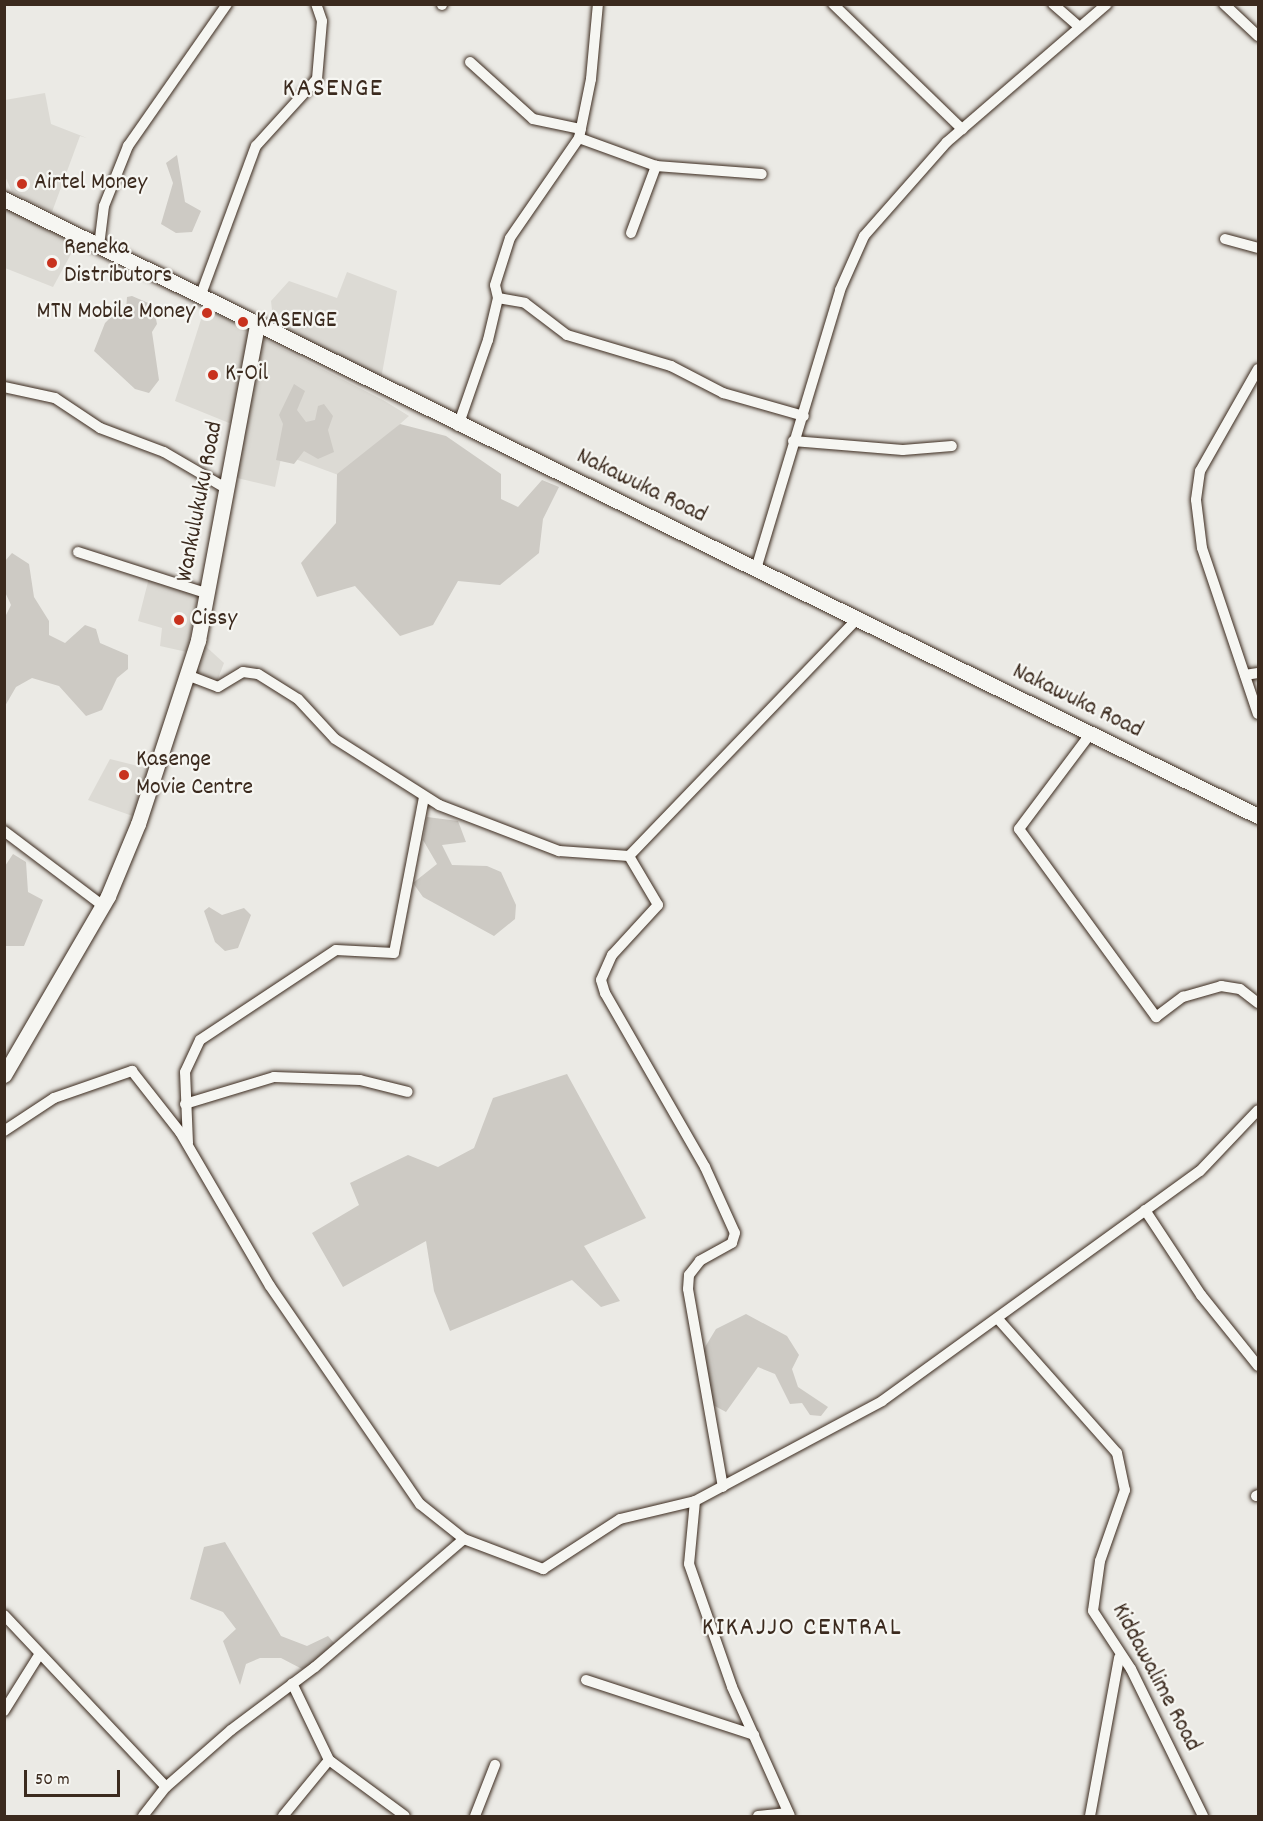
<!DOCTYPE html>
<style>
body{margin:0}
#map{position:relative;width:1263px;height:1821px;overflow:hidden;background:#ebeae5;font-family:Dekko,sans-serif}
div>[style]{position:absolute}
[style*='--x']{left:calc(var(--x)*1px);top:calc(var(--y)*1px);width:calc(var(--w)*1px);rotate:calc(var(--a)*1deg)}
.built>*{inset:0;background:#dcdad4}
.green>*{inset:0;background:#cdcac4}
.roads{filter:drop-shadow(0 0 2px #3b2a1e) drop-shadow(0 0 2px #3b2a1e)}
.street>*{height:10px;margin:-5px;padding:0 5px;transform-origin:5px;border-radius:5px;background:#f6f6f2}
.secondary>*{height:15px;margin:-7.5px;padding:0 7.5px;transform-origin:7.5px;border-radius:7.5px;background:#f6f6f2}
.dots>*{width:16px;height:16px;translate:-50% -50%;box-sizing:border-box;border:3px solid #f6f6f2;border-radius:50%}
span{translate:-50% -50%;white-space:nowrap;text-align:center;line-height:1.15;-webkit-text-stroke:4.5px #f6f6f2;paint-order:stroke}
.poi-label{font-size:24px;color:#3b2a1e}
.left{translate:0 -50%;text-align:left}
.right{translate:-100% -50%;text-align:right}
.street-label{font-size:24px;color:#3b2a1e}
.quarter-label{font-size:27px;color:#3b2a1e;letter-spacing:1.5px}
.frame{position:absolute;inset:0;border:6px solid #3b2a1e;pointer-events:none}
.scale{position:absolute;left:24px;top:1770px;width:96px;height:27px;box-sizing:border-box;border:3px solid #3b2a1e;border-top:0;padding-left:8px;font-size:18px;line-height:21px;white-space:nowrap;color:#3b2a1e;-webkit-text-stroke:4px #f6f6f2;paint-order:stroke}
</style>
<div id="map">
<div class="built">
<i style="clip-path:polygon(45px 93px,51px 124px,87px 138px,80px 136px,52px 212px,12px 192px,5px 176px,5px 100px)"></i>
<i style="clip-path:polygon(4px 208px,77px 243px,53px 287px,5px 268px)"></i>
<i style="clip-path:polygon(347px 272px,397px 291px,381px 379px,274px 329px,271px 301px,289px 281px,337px 298px)"></i>
<i style="clip-path:polygon(205px 307px,251px 332px,234px 425px,175px 401px)"></i>
<i style="clip-path:polygon(260px 337px,383px 400px,409px 416px,341px 476px,282px 454px,275px 487px,233px 477px)"></i>
<i style="clip-path:polygon(149px 578px,199px 591px,187px 652px,160px 646px,162px 628px,138px 621px)"></i>
<i style="clip-path:polygon(202px 643px,224px 663px,214px 689px,191px 678px)"></i>
<i style="clip-path:polygon(110px 759px,150px 769px,138px 818px,88px 800px)"></i>
</div>
<div class="green">
<i style="clip-path:polygon(177px 155px,185px 202px,201px 211px,192px 232px,176px 233px,161px 224px,173px 183px,166px 163px)"></i>
<i style="clip-path:polygon(132px 296px,153px 305px,157px 324px,152px 332px,159px 380px,149px 393px,135px 389px,94px 351px,105px 323px,119px 309px,126px 311px,127px 297px)"></i>
<i style="clip-path:polygon(294px 384px,305px 391px,297px 410px,306px 422px,315px 420px,318px 406px,324px 404px,333px 416px,328px 430px,334px 452px,318px 459px,304px 451px,294px 464px,276px 460px,283px 424px,279px 415px)"></i>
<i style="clip-path:polygon(400px 424px,446px 436px,501px 474px,501px 499px,518px 507px,542px 480px,559px 487px,543px 519px,539px 553px,500px 585px,458px 581px,433px 625px,400px 636px,355px 586px,317px 597px,301px 563px,336px 523px,337px 474px)"></i>
<i style="clip-path:polygon(12px 553px,29px 564px,34px 597px,49px 621px,49px 635px,65px 643px,85px 625px,96px 629px,100px 643px,128px 655px,128px 669px,117px 678px,102px 710px,86px 716px,59px 686px,32px 678px,16px 687px,5px 706px,5px 617px,11px 605px,5px 592px,5px 561px)"></i>
<i style="clip-path:polygon(427px 817px,458px 821px,466px 842px,442px 845px,452px 865px,487px 866px,501px 872px,516px 905px,515px 919px,494px 936px,423px 897px,413px 883px,437px 864px,423px 840px)"></i>
<i style="clip-path:polygon(13px 854px,26px 862px,28px 892px,43px 900px,24px 946px,5px 946px,5px 866px)"></i>
<i style="clip-path:polygon(209px 907px,222px 915px,244px 908px,251px 915px,238px 948px,225px 951px,215px 942px,204px 911px)"></i>
<i style="clip-path:polygon(567px 1074px,646px 1218px,584px 1246px,620px 1301px,601px 1307px,572px 1280px,450px 1331px,434px 1291px,426px 1241px,343px 1287px,312px 1233px,359px 1205px,350px 1183px,408px 1155px,438px 1167px,474px 1148px,493px 1098px)"></i>
<i style="clip-path:polygon(746px 1314px,787px 1336px,799px 1355px,792px 1369px,798px 1387px,828px 1407px,821px 1416px,810px 1415px,802px 1403px,790px 1404px,775px 1374px,758px 1367px,726px 1412px,713px 1405px,702px 1352px,716px 1329px)"></i>
<i style="clip-path:polygon(225px 1542px,281px 1636px,307px 1646px,328px 1636px,335px 1644px,316px 1665px,302px 1669px,281px 1658px,260px 1658px,246px 1664px,240px 1685px,223px 1641px,236px 1629px,223px 1612px,190px 1599px,204px 1547px)"></i>
</div>
<div class="roads">
<div class="street">
<i style="--x:833;--y:4;--w:180;--a:44.1"></i>
<i style="--x:1053;--y:4;--w:33;--a:41"></i>
<i style="--x:1224;--y:4;--w:47;--a:43.3"></i>
<i style="--x:442;--y:5;--w:1;--a:-90"></i>
<i style="--x:470;--y:62;--w:85;--a:42.1"></i>
<i style="--x:533;--y:119;--w:49;--a:11.8"></i>
<i style="--x:579;--y:138;--w:82;--a:20"></i>
<i style="--x:656;--y:166;--w:106;--a:4.3"></i>
<i style="--x:631;--y:233;--w:72;--a:-69.5"></i>
<i style="--x:1225;--y:239;--w:34;--a:15"></i>
<i style="--x:99;--y:246;--w:40;--a:-82.9"></i>
<i style="--x:104;--y:206;--w:65;--a:-68.2"></i>
<i style="--x:128;--y:146;--w:173;--a:-55.1"></i>
<i style="--x:200;--y:297;--w:161;--a:-69.7"></i>
<i style="--x:256;--y:146;--w:91;--a:-47.7"></i>
<i style="--x:317;--y:79;--w:58;--a:-85.1"></i>
<i style="--x:322;--y:21;--w:18;--a:-109"></i>
<i style="--x:498;--y:298;--w:27;--a:10"></i>
<i style="--x:525;--y:303;--w:53;--a:37.3"></i>
<i style="--x:567;--y:335;--w:109;--a:16.6"></i>
<i style="--x:671;--y:366;--w:59;--a:27.4"></i>
<i style="--x:723;--y:393;--w:84;--a:15.9"></i>
<i style="--x:1258;--y:369;--w:117;--a:119.6"></i>
<i style="--x:1200;--y:471;--w:29;--a:98"></i>
<i style="--x:1196;--y:500;--w:48;--a:82.9"></i>
<i style="--x:1202;--y:548;--w:175;--a:71.4"></i>
<i style="--x:4;--y:387;--w:52;--a:12.2"></i>
<i style="--x:55;--y:398;--w:54;--a:33.7"></i>
<i style="--x:100;--y:428;--w:68;--a:20.6"></i>
<i style="--x:164;--y:452;--w:69;--a:30.3"></i>
<i style="--x:458;--y:426;--w:91;--a:-70.8"></i>
<i style="--x:488;--y:340;--w:43;--a:-76.6"></i>
<i style="--x:498;--y:298;--w:13;--a:-103"></i>
<i style="--x:495;--y:285;--w:49;--a:-72.3"></i>
<i style="--x:510;--y:238;--w:121;--a:-55.4"></i>
<i style="--x:579;--y:138;--w:60;--a:-78.5"></i>
<i style="--x:591;--y:79;--w:75;--a:-84.7"></i>
<i style="--x:793;--y:441;--w:110;--a:4.7"></i>
<i style="--x:903;--y:450;--w:49;--a:-4.7"></i>
<i style="--x:78;--y:552;--w:134;--a:17.8"></i>
<i style="--x:756;--y:569;--w:291;--a:-73.2"></i>
<i style="--x:840;--y:290;--w:59;--a:-66"></i>
<i style="--x:864;--y:236;--w:125;--a:-48.6"></i>
<i style="--x:947;--y:142;--w:211;--a:-40.8"></i>
<i style="--x:187;--y:675;--w:33;--a:21"></i>
<i style="--x:218;--y:687;--w:29;--a:-31"></i>
<i style="--x:243;--y:672;--w:15;--a:8"></i>
<i style="--x:258;--y:674;--w:47;--a:32"></i>
<i style="--x:298;--y:699;--w:54;--a:47.2"></i>
<i style="--x:335;--y:739;--w:123;--a:32.4"></i>
<i style="--x:439;--y:805;--w:129;--a:21"></i>
<i style="--x:559;--y:851;--w:70;--a:4.1"></i>
<i style="--x:629;--y:856;--w:327;--a:-46.1"></i>
<i style="--x:1245;--y:675;--w:13;--a:-9"></i>
<i style="--x:1091;--y:733;--w:120;--a:126.9"></i>
<i style="--x:1019;--y:829;--w:233;--a:53.9"></i>
<i style="--x:1156;--y:1017;--w:34;--a:-37"></i>
<i style="--x:1183;--y:997;--w:40;--a:-16"></i>
<i style="--x:1221;--y:986;--w:19;--a:9"></i>
<i style="--x:1240;--y:989;--w:23;--a:38"></i>
<i style="--x:4;--y:831;--w:124;--a:37.1"></i>
<i style="--x:629;--y:856;--w:57;--a:59.4"></i>
<i style="--x:658;--y:905;--w:68;--a:132.6"></i>
<i style="--x:612;--y:955;--w:27;--a:114"></i>
<i style="--x:601;--y:980;--w:14;--a:73"></i>
<i style="--x:605;--y:993;--w:201;--a:60.1"></i>
<i style="--x:705;--y:1167;--w:72;--a:65.6"></i>
<i style="--x:735;--y:1233;--w:10;--a:107"></i>
<i style="--x:732;--y:1243;--w:37;--a:151"></i>
<i style="--x:700;--y:1261;--w:18;--a:128"></i>
<i style="--x:689;--y:1275;--w:14;--a:94"></i>
<i style="--x:688;--y:1289;--w:201;--a:80"></i>
<i style="--x:185;--y:1104;--w:93;--a:-16.9"></i>
<i style="--x:274;--y:1077;--w:86;--a:2"></i>
<i style="--x:360;--y:1080;--w:49;--a:14"></i>
<i style="--x:4;--y:1131;--w:60;--a:-33.4"></i>
<i style="--x:54;--y:1098;--w:83;--a:-19.1"></i>
<i style="--x:132;--y:1071;--w:78;--a:51.8"></i>
<i style="--x:180;--y:1132;--w:178;--a:59.7"></i>
<i style="--x:270;--y:1286;--w:265;--a:55.5"></i>
<i style="--x:420;--y:1504;--w:56;--a:38.5"></i>
<i style="--x:464;--y:1539;--w:85;--a:20.8"></i>
<i style="--x:543;--y:1569;--w:92;--a:-33"></i>
<i style="--x:620;--y:1519;--w:77;--a:-13.5"></i>
<i style="--x:695;--y:1501;--w:212;--a:-28.1"></i>
<i style="--x:882;--y:1401;--w:392;--a:-35.9"></i>
<i style="--x:1200;--y:1171;--w:84;--a:-46.4"></i>
<i style="--x:188;--y:1143;--w:71;--a:-92.4"></i>
<i style="--x:185;--y:1072;--w:35;--a:-65"></i>
<i style="--x:200;--y:1040;--w:163;--a:-33.5"></i>
<i style="--x:336;--y:950;--w:58;--a:3"></i>
<i style="--x:394;--y:953;--w:159;--a:-79.1"></i>
<i style="--x:1145;--y:1210;--w:102;--a:56.6"></i>
<i style="--x:1201;--y:1295;--w:91;--a:51.2"></i>
<i style="--x:998;--y:1319;--w:179;--a:48.4"></i>
<i style="--x:1117;--y:1453;--w:38;--a:78"></i>
<i style="--x:1125;--y:1490;--w:75;--a:109.4"></i>
<i style="--x:1100;--y:1561;--w:50;--a:98"></i>
<i style="--x:1093;--y:1611;--w:69;--a:56.8"></i>
<i style="--x:1131;--y:1669;--w:164;--a:63.9"></i>
<i style="--x:1256;--y:1496;--w:2;--a:-27"></i>
<i style="--x:695;--y:1501;--w:63;--a:95.4"></i>
<i style="--x:689;--y:1564;--w:130;--a:70.7"></i>
<i style="--x:732;--y:1687;--w:141;--a:65.8"></i>
<i style="--x:4;--y:1615;--w:236;--a:46.7"></i>
<i style="--x:586;--y:1680;--w:177;--a:18.1"></i>
<i style="--x:4;--y:1711;--w:66;--a:-58"></i>
<i style="--x:329;--y:1760;--w:94;--a:36.4"></i>
<i style="--x:143;--y:1816;--w:37;--a:-52"></i>
<i style="--x:166;--y:1787;--w:86;--a:-41.2"></i>
<i style="--x:231;--y:1730;--w:105;--a:-36.9"></i>
<i style="--x:315;--y:1667;--w:196;--a:-40.7"></i>
<i style="--x:283;--y:1816;--w:72;--a:-50.6"></i>
<i style="--x:329;--y:1760;--w:85;--a:-115.7"></i>
<i style="--x:475;--y:1816;--w:55;--a:-68.6"></i>
<i style="--x:758;--y:1816;--w:30;--a:-6"></i>
<i style="--x:1090;--y:1816;--w:161;--a:-79.6"></i>
</div>
<div class="secondary">
<i style="--x:4;--y:199;--w:1398;--a:26.2"></i>
<i style="--x:4;--y:1075;--w:207;--a:-59.8"></i>
<i style="--x:108;--y:896;--w:78;--a:-67.4"></i>
<i style="--x:138;--y:824;--w:194;--a:-71.9"></i>
<i style="--x:198;--y:640;--w:319;--a:-79.4"></i>
</div>
</div>
<div class="dots">
<i style="left:22px;top:184px;background:#c8321e"></i>
<i style="left:52px;top:263px;background:#c8321e"></i>
<i style="left:207px;top:313px;background:#c8321e"></i>
<i style="left:243px;top:322px;background:#c8321e"></i>
<i style="left:213px;top:375px;background:#c8321e"></i>
<i style="left:179px;top:620px;background:#c8321e"></i>
<i style="left:124px;top:775px;background:#c8321e"></i>
</div>
<div class="poi-label">
<span class="left" style="left:34px;top:184px">Airtel Money</span>
<span class="left" style="left:64px;top:263px">Reneka<br>Distributors</span>
<span class="right" style="left:195px;top:313px">MTN Mobile Money</span>
<span class="left" style="left:256px;top:322px">KASENGE</span>
<span class="left" style="left:225px;top:375px">K-Oil</span>
<span class="left" style="left:191px;top:620px">Cissy</span>
<span class="left" style="left:136px;top:775px">Kasenge<br>Movie Centre</span>
</div>
<div class="street-label">
<span style="left:641px;top:487px;rotate:26deg">Nakawuka Road</span>
<span style="left:201px;top:502px;rotate:-79deg">Wankulukuku Road</span>
<span style="left:1077px;top:702px;rotate:26deg">Nakawuka Road</span>
<span style="left:1155px;top:1678px;rotate:62deg">Kiddawalime Road</span>
</div>
<div class="quarter-label">
<span style="left:333px;top:90px">KASENGE</span>
<span style="left:802px;top:1629px">KIKAJJO CENTRAL</span>
</div>
<div class="frame"></div>
<div class="scale">50 m</div>
</div>
